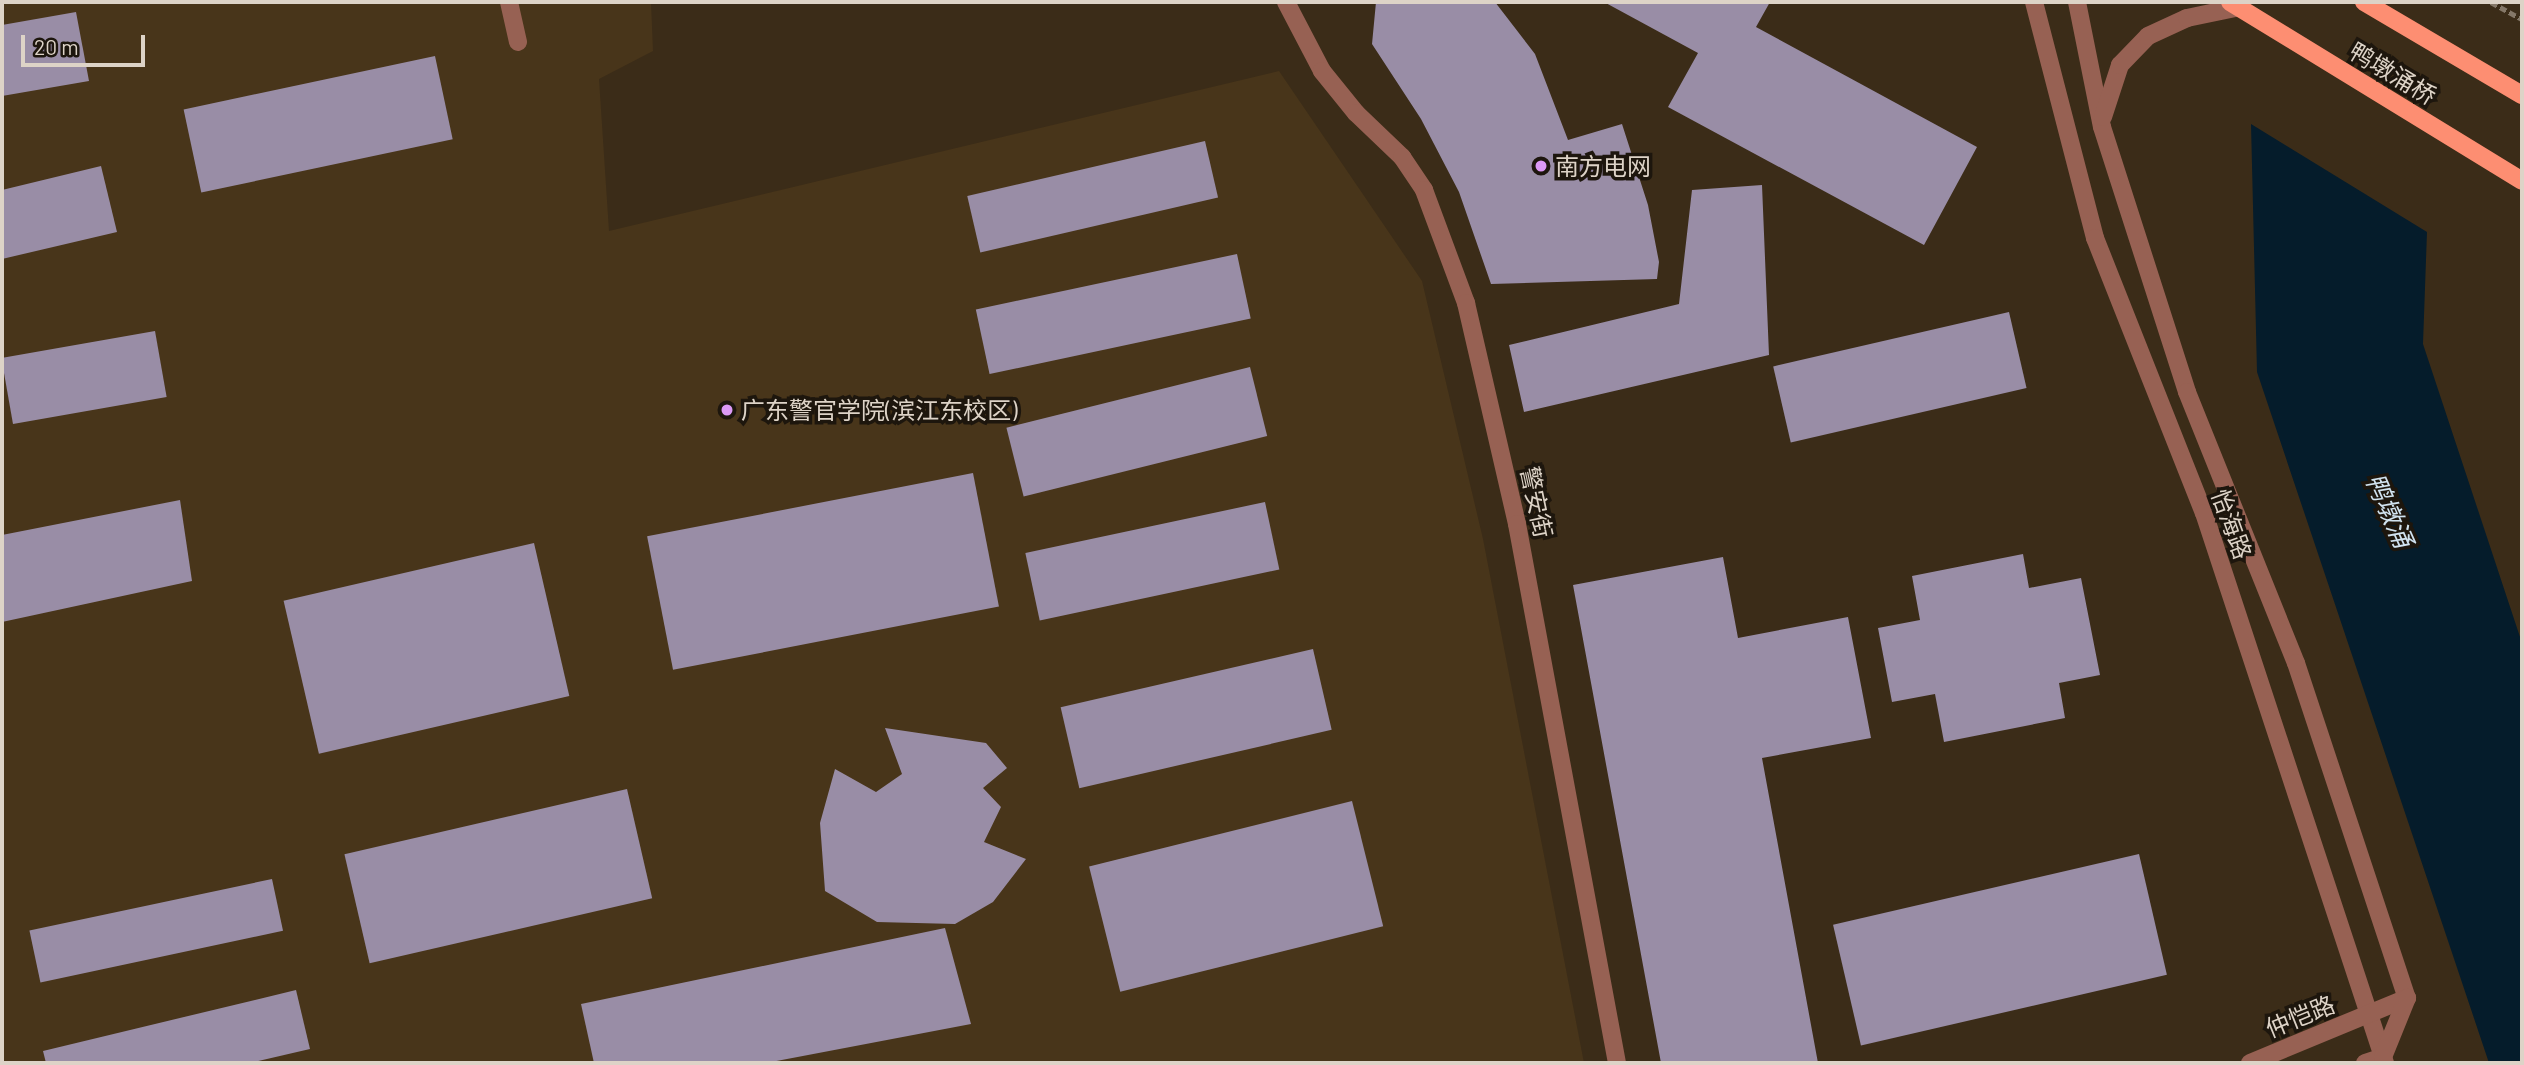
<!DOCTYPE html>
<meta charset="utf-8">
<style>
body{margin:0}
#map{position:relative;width:2524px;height:1065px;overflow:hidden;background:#3b2c18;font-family:Barlow,"Noto Sans SC",sans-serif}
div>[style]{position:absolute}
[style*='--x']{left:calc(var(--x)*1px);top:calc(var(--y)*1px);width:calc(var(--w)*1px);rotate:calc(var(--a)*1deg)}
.built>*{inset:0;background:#48351a}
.water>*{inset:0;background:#051c2b}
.building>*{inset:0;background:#998da6;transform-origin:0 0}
.path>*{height:4.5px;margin-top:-2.25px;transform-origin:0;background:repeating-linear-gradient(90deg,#857868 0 7px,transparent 0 10.5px)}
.minor>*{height:18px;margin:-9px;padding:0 9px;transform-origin:9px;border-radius:9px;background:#976153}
.major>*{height:18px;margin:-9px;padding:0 9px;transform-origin:9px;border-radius:9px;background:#fd8e72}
.dots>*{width:19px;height:19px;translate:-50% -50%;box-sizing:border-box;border:4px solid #1d160d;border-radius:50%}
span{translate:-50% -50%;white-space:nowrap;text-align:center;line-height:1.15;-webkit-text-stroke:7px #1d160d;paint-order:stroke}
.street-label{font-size:24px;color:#ddd3c7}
.poi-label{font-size:24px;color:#ddd3c7}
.left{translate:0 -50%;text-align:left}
.water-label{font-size:26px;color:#d1e3f0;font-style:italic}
.frame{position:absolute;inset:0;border:4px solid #ddd3c7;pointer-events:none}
.scale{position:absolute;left:21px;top:35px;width:124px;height:32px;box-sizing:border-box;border:4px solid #ddd3c7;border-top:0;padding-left:9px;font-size:21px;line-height:24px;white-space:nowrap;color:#ddd3c7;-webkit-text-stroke:5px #1d160d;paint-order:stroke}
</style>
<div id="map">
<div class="built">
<i style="clip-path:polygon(2px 2px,651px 2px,653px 51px,599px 79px,609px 231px,1279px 71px,1422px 281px,1483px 539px,1584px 1063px,2px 1063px)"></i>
</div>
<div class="water">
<i style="clip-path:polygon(2251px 124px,2427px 232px,2423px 344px,2522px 643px,2522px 1063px,2489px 1063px,2257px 372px)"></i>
</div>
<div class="building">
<i style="clip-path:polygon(1376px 2px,1495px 2px,1535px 54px,1568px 140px,1622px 124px,1648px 205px,1659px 262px,1657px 279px,1491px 284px,1459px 192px,1421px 119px,1372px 44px)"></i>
<i style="clip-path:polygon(1604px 2px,1770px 2px,1756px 27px,1977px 147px,1924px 245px,1668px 107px,1698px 53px)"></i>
<i style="clip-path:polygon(76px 12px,89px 81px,2px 96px,2px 25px)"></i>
<i style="left:435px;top:56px;width:85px;height:257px;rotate:78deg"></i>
<i style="left:1205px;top:141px;width:58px;height:244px;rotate:77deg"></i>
<i style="clip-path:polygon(101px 166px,117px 232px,2px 259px,2px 190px)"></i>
<i style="clip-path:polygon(1762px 185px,1769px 355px,1524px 412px,1509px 345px,1679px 304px,1692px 190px)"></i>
<i style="left:1237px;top:254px;width:66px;height:267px;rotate:78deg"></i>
<i style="left:2009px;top:312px;width:78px;height:242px;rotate:77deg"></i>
<i style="left:155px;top:331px;width:67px;height:156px;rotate:80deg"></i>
<i style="left:1250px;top:367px;width:71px;height:251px;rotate:76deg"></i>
<i style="left:973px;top:473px;width:136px;height:332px;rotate:79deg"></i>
<i style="clip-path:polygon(180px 500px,192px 581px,2px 622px,2px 535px)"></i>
<i style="left:1265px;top:502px;width:69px;height:245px;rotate:78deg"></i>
<i style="left:534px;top:543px;width:157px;height:257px;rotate:77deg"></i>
<i style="clip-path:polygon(2023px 554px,2029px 588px,2081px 578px,2100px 675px,2059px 683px,2065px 718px,1944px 742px,1935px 694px,1892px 702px,1878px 628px,1920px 620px,1912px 576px)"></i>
<i style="clip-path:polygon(1723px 557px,1738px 638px,1848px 617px,1871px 738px,1762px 758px,1818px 1063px,1661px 1063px,1573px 585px)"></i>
<i style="left:1313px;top:649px;width:83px;height:259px;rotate:77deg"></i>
<i style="clip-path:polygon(885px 728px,986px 743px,1007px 768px,983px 788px,1001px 807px,984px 842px,1026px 859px,993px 902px,955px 924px,877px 922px,825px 891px,820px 823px,835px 769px,876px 792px,902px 774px)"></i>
<i style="left:627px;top:789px;width:112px;height:290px;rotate:77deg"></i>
<i style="left:1352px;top:801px;width:129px;height:271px;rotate:76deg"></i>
<i style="left:2139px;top:854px;width:124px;height:314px;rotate:77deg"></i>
<i style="left:272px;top:879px;width:53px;height:248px;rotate:78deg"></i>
<i style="clip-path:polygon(945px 928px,971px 1024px,766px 1063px,594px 1063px,581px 1004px)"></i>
<i style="clip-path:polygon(296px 990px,310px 1049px,250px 1063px,46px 1063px,43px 1051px)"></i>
</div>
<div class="path">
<i style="--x:2491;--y:2;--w:35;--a:29"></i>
</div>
<div class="minor">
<i style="--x:509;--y:2;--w:41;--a:77.3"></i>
<i style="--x:1286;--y:2;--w:78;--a:62.4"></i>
<i style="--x:1322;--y:71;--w:54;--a:51"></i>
<i style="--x:1356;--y:113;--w:64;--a:43.7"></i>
<i style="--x:1402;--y:157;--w:40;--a:56"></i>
<i style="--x:1424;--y:190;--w:121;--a:69.6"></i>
<i style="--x:1466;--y:303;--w:227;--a:77"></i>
<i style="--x:1517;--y:524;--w:548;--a:79.49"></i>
<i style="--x:2034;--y:2;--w:244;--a:75.5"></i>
<i style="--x:2095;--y:238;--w:296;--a:68.4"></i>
<i style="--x:2204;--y:513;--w:579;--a:71.78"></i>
<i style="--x:2077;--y:2;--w:127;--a:78.7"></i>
<i style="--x:2102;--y:127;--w:278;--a:72.2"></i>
<i style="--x:2187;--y:392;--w:292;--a:68.1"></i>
<i style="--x:2296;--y:663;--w:353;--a:71.7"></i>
<i style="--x:2103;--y:117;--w:55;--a:-71.9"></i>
<i style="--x:2120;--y:65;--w:40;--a:-46"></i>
<i style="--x:2148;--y:36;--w:43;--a:-24.8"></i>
<i style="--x:2187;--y:18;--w:53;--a:-11.9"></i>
<i style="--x:2250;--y:1063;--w:170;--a:-22.5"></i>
<i style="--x:2365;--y:1063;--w:19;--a:-18"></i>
<i style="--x:2383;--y:1057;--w:64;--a:-67.9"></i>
</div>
<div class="major">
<i style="--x:2230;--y:2;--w:342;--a:31.5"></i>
<i style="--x:2364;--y:2;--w:183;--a:30.5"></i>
</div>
<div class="dots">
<i style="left:1541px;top:166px;background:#dc99f5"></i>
<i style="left:727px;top:410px;background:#dc99f5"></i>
</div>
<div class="street-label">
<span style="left:2393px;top:73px;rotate:31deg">鸭墩涌桥</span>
<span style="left:1537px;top:502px;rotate:78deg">警安街</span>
<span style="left:2232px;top:524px;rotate:70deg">怡海路</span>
<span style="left:2300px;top:1016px;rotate:-22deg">仲恺路</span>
</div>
<div class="poi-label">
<span class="left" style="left:1555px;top:166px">南方电网</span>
<span class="left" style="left:741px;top:410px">广东警官学院(滨江东校区)</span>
</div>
<div class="water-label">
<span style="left:2390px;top:510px;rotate:66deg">鸭墩涌</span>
</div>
<div class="frame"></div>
<div class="scale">20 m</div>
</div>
